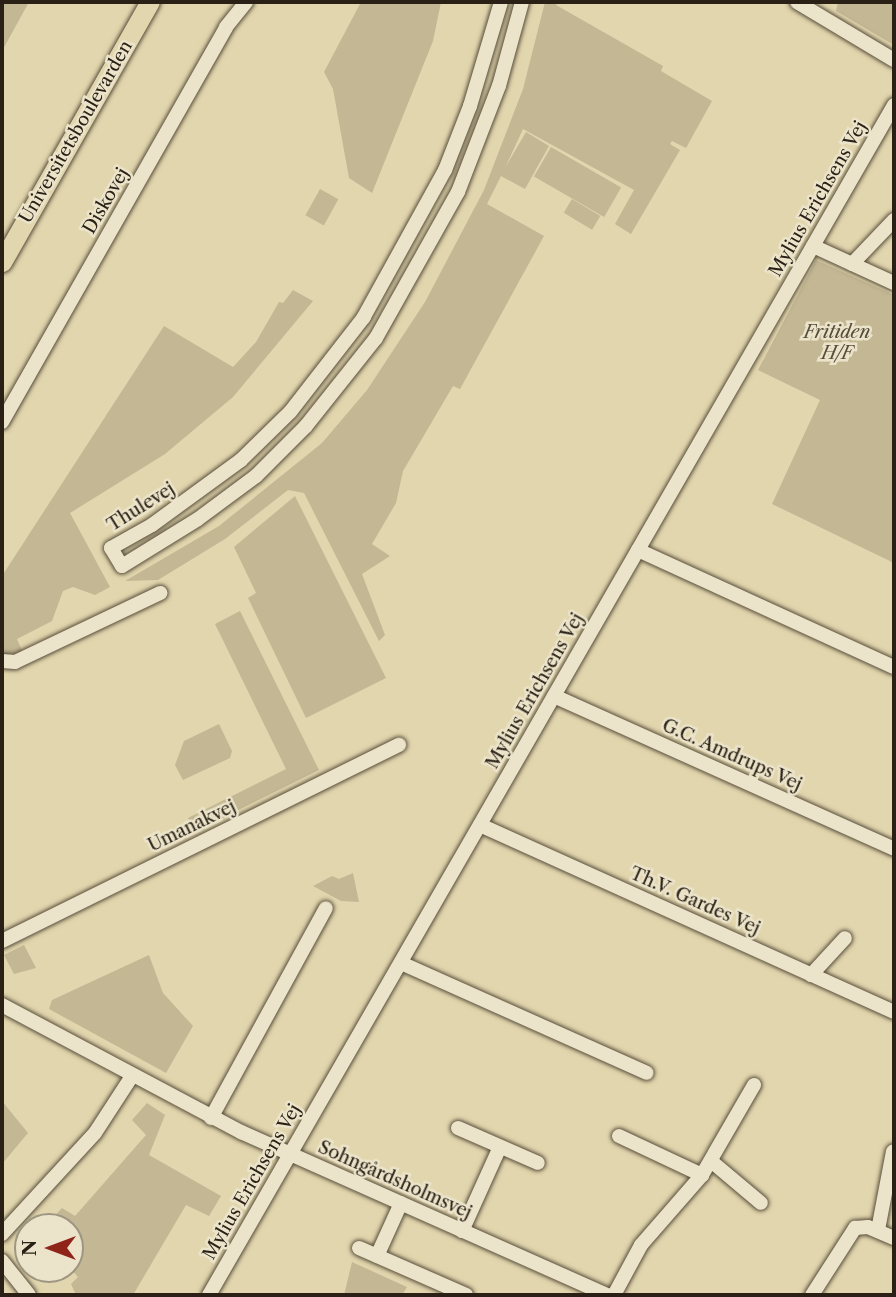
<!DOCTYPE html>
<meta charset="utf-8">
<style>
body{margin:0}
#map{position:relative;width:896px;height:1297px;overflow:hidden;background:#e2d6ae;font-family:"Libre Caslon Text",serif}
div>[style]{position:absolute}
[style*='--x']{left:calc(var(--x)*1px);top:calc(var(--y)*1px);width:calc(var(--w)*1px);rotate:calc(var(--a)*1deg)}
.green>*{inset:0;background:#c3b794;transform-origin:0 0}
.roads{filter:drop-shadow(0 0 2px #584e3b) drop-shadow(0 0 2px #584e3b)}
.minor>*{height:14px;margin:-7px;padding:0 7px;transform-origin:7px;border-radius:7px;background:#ece4ca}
.major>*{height:19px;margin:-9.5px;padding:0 9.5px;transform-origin:9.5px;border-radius:9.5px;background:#e2d6ae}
span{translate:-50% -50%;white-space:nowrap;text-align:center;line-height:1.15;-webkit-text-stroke:5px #ece4ca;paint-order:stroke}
.street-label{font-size:18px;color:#2a2015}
.park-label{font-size:18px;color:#584d3b;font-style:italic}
.frame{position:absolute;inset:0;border:4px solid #2a2015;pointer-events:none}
.north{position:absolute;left:14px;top:1213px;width:70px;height:70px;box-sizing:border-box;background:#ece4ca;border:2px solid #9e9682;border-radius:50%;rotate:270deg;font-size:19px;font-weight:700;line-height:28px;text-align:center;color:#2a2015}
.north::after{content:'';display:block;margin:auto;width:24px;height:32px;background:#8f2418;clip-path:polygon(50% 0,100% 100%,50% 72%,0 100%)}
</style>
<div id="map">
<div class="green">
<i style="clip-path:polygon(2px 2px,29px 2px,2px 51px)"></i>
<i style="clip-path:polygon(361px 2px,441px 2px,433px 41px,372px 193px,349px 178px,333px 89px,324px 72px)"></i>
<i style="clip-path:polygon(545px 2px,558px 2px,556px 5px,663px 66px,661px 71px,712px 101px,686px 148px,672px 141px,670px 144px,680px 150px,631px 234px,615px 224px,634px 190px,523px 129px,505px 168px,526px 132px,549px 146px,525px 189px,501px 176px,487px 204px,544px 236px,460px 389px,453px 386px,403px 471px,396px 503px,372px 544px,390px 556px,362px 574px,385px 635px,379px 641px,304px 493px,288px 490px,225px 539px,158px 580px,125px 581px,219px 526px,322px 443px,367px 390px,425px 302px,484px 190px,523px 89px)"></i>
<i style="clip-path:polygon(838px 2px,894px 2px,894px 45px,836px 11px)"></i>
<i style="left:551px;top:147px;width:81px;height:34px;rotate:30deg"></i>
<i style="left:320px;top:189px;width:21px;height:30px;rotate:29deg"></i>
<i style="left:572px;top:199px;width:33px;height:16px;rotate:31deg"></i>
<i style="clip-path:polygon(816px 260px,894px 295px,894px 563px,772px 504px,820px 400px,758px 370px)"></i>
<i style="clip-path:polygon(293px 290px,313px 301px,233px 397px,165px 454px,70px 513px,110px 587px,95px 595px,73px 587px,63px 591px,52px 621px,17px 639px,23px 653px,2px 654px,2px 576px,164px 326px,233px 367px,256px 342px,279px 302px,283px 303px)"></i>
<i style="clip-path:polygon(295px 496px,386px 678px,306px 718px,248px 598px,256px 593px,234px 547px)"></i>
<i style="clip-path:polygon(240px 611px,319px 770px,194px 832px,188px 818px,286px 769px,215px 624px)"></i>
<i style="clip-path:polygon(219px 724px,232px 751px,230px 758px,183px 780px,175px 765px,184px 741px)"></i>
<i style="clip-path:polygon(353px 873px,359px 902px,341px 901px,313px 886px,332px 876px,339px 879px)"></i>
<i style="clip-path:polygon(24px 945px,36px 968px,14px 974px,4px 955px)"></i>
<i style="clip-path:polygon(149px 955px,163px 993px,193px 1026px,166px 1073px,49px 1009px,52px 1000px)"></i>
<i style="clip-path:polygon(2px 1101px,28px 1133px,2px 1164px)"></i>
<i style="clip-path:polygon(147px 1103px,165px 1115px,149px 1155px,221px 1196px,209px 1216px,186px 1205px,133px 1295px,76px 1295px,71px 1284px,78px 1277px,70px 1268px,70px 1227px,44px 1227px,62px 1208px,75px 1216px,146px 1135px,132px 1120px)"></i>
<i style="clip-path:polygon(352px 1262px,407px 1287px,402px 1295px,344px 1295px)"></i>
</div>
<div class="roads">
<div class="minor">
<i style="--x:501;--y:2;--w:109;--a:106.6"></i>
<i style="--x:470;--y:106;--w:69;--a:111.3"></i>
<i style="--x:445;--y:170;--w:168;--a:118.9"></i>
<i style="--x:364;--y:317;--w:120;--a:127.9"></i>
<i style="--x:290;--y:412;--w:69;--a:135.6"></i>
<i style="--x:241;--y:460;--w:110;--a:143.9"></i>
<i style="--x:152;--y:525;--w:47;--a:150.7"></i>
<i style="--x:111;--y:548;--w:21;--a:59"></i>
<i style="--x:122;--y:566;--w:89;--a:-31.7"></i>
<i style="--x:198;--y:519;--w:72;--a:-36.6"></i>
<i style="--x:256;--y:476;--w:71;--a:-45"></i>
<i style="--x:306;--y:426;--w:112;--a:-51.5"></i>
<i style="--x:376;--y:338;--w:167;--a:-60.7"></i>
<i style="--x:458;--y:192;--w:114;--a:-68.9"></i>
<i style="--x:499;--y:86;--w:87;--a:-74.7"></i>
<i style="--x:797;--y:2;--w:113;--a:30.9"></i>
<i style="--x:813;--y:246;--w:89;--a:24.6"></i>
<i style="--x:852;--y:264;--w:61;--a:-46.3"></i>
<i style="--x:2;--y:422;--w:454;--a:-60.4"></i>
<i style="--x:226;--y:27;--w:32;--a:-51"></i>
<i style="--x:638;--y:550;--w:281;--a:24.6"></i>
<i style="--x:2;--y:661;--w:13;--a:4"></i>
<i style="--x:15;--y:662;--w:161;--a:-25.4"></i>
<i style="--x:554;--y:696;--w:373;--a:24.2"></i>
<i style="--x:480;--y:825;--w:454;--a:24.3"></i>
<i style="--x:2;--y:941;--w:443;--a:-26.3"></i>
<i style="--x:401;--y:963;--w:269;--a:24.1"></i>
<i style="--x:811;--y:975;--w:50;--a:-47.4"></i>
<i style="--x:2;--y:1005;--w:271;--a:28"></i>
<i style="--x:241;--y:1132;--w:401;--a:24"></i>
<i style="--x:211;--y:1118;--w:239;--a:-61.3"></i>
<i style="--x:458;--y:1128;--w:87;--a:23.6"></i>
<i style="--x:619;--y:1136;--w:92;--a:25.2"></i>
<i style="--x:711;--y:1161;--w:65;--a:40"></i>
<i style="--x:878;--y:1230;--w:80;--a:-79.2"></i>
<i style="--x:462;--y:1231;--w:92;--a:-65.7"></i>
<i style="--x:2;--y:1234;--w:137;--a:-47.4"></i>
<i style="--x:95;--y:1133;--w:68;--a:-57"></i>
<i style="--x:359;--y:1248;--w:117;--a:23.7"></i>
<i style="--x:377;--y:1256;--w:58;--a:-65.6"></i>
<i style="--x:2;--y:1261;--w:43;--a:51.5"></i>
<i style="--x:209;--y:1295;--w:1373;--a:-60.07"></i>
<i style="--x:614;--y:1295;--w:57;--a:-61.6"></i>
<i style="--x:641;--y:1245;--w:93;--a:-48.9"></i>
<i style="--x:702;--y:1175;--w:104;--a:-60"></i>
<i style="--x:812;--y:1295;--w:80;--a:-57.3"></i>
<i style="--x:855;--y:1228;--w:13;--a:-4"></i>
<i style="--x:868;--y:1227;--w:28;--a:23"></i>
</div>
<div class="major">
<i style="--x:2;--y:262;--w:299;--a:-60.4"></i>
</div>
</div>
<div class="street-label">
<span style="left:76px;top:132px;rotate:-60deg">Universitetsboulevarden</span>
<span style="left:818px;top:199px;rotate:-60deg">Mylius Erichsens Vej</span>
<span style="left:106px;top:201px;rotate:-60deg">Diskovej</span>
<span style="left:141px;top:507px;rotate:-32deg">Thulevej</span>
<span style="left:535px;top:691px;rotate:-60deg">Mylius Erichsens Vej</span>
<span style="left:732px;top:755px;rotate:24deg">G.C. Amdrups Vej</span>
<span style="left:192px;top:826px;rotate:-26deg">Umanakvej</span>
<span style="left:695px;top:901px;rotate:24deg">Th.V. Gardes Vej</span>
<span style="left:395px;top:1180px;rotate:24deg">Sohngårdsholmsvej</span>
<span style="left:252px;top:1182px;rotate:-60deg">Mylius Erichsens Vej</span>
</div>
<div class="park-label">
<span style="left:837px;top:343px">Fritiden<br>H/F</span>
</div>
<div class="frame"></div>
<div class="north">N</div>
</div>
